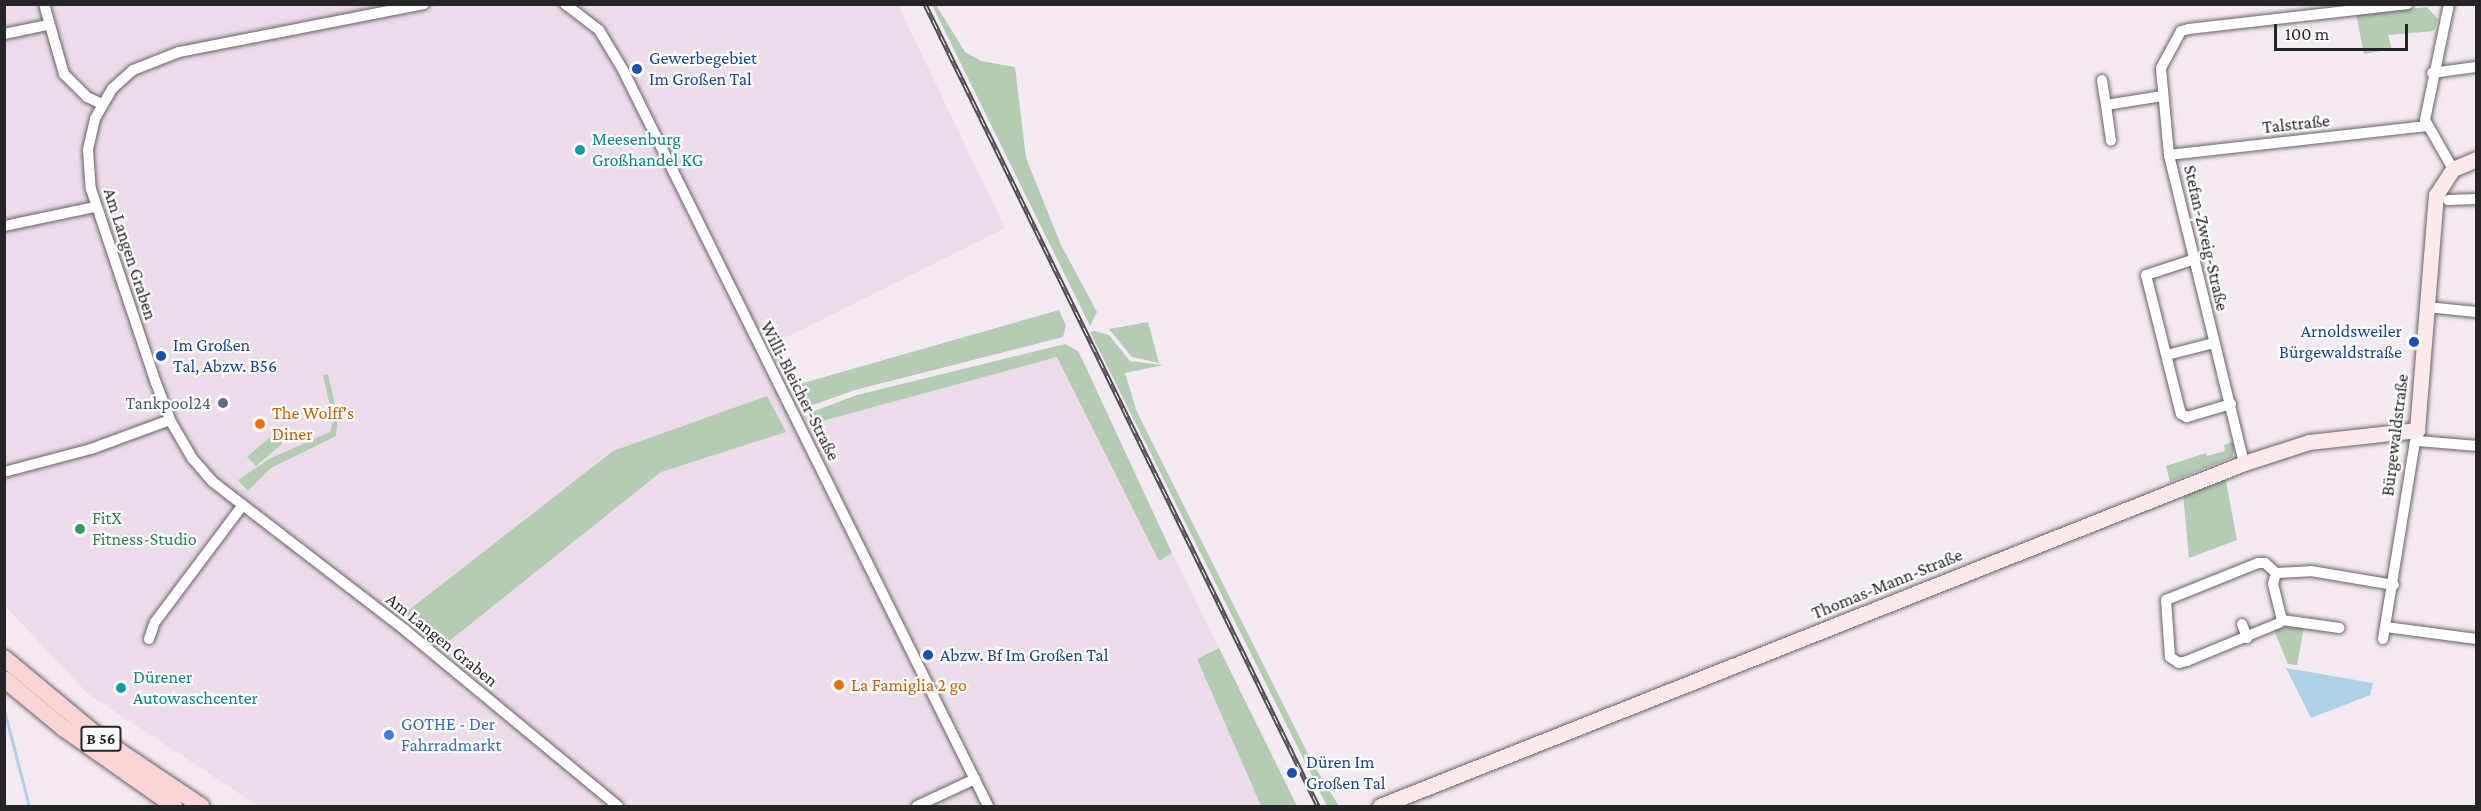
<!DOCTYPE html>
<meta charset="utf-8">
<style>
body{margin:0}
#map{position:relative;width:2481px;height:811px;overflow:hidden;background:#f4eaf3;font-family:"Crimson Pro",serif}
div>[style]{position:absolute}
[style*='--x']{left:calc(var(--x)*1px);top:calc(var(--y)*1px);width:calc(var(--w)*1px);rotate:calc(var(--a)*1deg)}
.built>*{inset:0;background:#edddeb}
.green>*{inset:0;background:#b3ccb3}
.water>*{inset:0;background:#add3e4}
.stream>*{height:3px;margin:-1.5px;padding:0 1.5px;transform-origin:1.5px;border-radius:1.5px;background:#add3e4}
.roads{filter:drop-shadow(0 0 2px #686067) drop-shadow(0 0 2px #686067)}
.street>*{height:10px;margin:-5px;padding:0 5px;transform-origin:5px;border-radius:5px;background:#fff}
.secondary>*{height:15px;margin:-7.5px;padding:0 7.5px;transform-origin:7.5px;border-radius:7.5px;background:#fce9ea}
.primary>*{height:16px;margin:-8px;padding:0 8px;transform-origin:8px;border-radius:8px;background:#f9d4d5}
.rail>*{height:5px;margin-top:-2.5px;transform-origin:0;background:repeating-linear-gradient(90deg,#fff 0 9px,#504c50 0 18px);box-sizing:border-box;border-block:2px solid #504c50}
.dots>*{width:16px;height:16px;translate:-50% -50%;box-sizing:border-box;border:3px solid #fff;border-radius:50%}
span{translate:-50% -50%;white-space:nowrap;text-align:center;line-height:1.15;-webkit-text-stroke:4.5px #fff;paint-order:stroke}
.shield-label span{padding:2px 4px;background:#fff;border:2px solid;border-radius:4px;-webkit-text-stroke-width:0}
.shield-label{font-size:16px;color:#272427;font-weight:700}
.transit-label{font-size:18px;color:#164399}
.left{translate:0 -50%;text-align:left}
.right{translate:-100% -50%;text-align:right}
.street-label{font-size:18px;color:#272427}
.culture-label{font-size:18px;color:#0d838f}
.service-label{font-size:18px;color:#4e5e75}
.food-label{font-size:18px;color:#c56008}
.leisure-label{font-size:18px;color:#27864d}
.shop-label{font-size:18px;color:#366cbe}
.frame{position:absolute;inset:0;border:6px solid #272427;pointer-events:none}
.scale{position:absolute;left:2274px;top:24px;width:134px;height:27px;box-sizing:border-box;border:3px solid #272427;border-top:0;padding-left:8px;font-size:18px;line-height:21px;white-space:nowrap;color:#272427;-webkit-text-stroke:4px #fff;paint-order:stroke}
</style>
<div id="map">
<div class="built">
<i style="clip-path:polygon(5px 5px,898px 5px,1005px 228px,775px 343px,815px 423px,1057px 357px,1159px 561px,1172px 553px,1219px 648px,1197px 660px,1261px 806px,258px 806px,87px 693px,5px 606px)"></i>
</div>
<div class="green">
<i style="clip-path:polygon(932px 5px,936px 5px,965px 52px,981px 61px,1015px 67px,1026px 158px,1061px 245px,1097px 312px,1090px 326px)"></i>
<i style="clip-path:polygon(2427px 7px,2438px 19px,2434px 31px,2388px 35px,2392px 49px,2364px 54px,2356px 14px)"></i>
<i style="clip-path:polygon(1059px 310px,1066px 326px,1063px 337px,855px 390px,807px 407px,796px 385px)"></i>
<i style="clip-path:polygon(1148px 322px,1159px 363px,1132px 357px,1109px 329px)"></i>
<i style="clip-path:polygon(1095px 331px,1109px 335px,1130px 361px,1163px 365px,1125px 373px,1137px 412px,1314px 766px,1339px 806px,1327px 806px,1090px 332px)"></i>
<i style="clip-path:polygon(1065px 344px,1078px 351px,1083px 361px,1172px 553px,1159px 561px,1057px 357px,815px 423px,809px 413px,857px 395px)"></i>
<i style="clip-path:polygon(328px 374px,338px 417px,336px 436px,271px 468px,248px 491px,218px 459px,238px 480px,269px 459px,330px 432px,333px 420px,323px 375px)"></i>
<i style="clip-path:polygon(767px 396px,786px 432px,661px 472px,443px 646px,405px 613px,613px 451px)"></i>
<i style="clip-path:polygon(280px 429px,282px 444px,256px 466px,247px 457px)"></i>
<i style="clip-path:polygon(2235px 441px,2233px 457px,2170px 482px,2166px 466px,2206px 453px,2207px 456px,2225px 451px,2224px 445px)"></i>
<i style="clip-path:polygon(2225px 476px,2237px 540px,2189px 558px,2183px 493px)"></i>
<i style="clip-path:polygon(2289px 626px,2304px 627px,2297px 665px,2288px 664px,2274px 630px)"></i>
<i style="clip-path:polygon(1219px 648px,1297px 806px,1261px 806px,1197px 659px)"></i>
</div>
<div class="water">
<i style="clip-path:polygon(2286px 668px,2373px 683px,2370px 695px,2311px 718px)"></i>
</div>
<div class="stream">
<i style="--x:4;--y:710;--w:99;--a:75.4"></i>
</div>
<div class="roads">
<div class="street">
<i style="--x:44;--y:4;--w:73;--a:74.1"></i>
<i style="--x:64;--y:74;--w:33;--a:45"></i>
<i style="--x:87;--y:97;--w:17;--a:25"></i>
<i style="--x:424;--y:4;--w:250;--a:168.9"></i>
<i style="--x:179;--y:52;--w:49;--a:158.6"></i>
<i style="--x:133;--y:70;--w:28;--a:138"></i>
<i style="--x:112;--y:89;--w:34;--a:120"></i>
<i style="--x:95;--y:119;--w:32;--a:103"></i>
<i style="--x:88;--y:150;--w:39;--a:86"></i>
<i style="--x:91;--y:189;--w:205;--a:71.5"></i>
<i style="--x:156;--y:383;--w:40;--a:69"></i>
<i style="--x:170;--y:420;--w:44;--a:59.9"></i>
<i style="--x:192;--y:458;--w:32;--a:49"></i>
<i style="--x:213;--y:482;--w:242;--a:37.6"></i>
<i style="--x:405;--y:630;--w:276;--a:39.6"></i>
<i style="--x:565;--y:4;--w:43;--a:37.4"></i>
<i style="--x:599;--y:30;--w:47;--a:59"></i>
<i style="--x:623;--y:70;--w:822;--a:63.62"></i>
<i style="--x:2449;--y:4;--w:118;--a:101.7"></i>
<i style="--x:2425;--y:120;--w:56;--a:60.3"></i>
<i style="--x:4;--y:34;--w:45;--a:-11.6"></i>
<i style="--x:2432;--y:73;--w:44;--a:-7.8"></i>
<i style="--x:2102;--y:80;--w:25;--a:81"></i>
<i style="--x:2106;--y:105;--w:57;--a:-9.1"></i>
<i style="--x:2106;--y:105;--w:36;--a:82"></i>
<i style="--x:2169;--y:155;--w:259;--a:-6.4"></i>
<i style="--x:2448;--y:200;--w:28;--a:-2"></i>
<i style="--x:4;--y:226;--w:93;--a:-11.8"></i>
<i style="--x:2192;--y:260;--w:48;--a:161.9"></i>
<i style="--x:2146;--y:275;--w:143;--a:75.9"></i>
<i style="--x:2181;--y:414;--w:7;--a:27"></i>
<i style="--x:2187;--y:417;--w:46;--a:-16.5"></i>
<i style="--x:2427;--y:307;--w:49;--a:5.8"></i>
<i style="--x:2167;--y:355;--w:49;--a:-14.3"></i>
<i style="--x:2417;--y:441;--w:59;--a:4.8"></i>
<i style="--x:2244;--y:463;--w:317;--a:-103.7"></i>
<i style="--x:2169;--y:155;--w:87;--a:-95.3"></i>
<i style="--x:2161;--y:68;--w:42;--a:-61.6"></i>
<i style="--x:2181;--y:31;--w:8;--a:-14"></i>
<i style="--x:2189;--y:29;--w:220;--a:-6.5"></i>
<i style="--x:4;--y:472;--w:90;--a:-14.8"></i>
<i style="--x:91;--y:449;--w:84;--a:-20.2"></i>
<i style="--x:2276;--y:573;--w:11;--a:105"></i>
<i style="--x:2273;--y:584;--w:37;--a:76"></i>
<i style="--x:2282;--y:620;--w:4;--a:135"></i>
<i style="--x:2279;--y:623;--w:100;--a:157.6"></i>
<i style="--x:2187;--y:661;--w:8;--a:166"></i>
<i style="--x:2179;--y:663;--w:11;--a:-146"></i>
<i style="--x:2170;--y:657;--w:57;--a:-94"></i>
<i style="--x:2166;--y:600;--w:99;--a:-21.9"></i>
<i style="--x:2258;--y:563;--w:7;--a:0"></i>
<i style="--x:2265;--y:563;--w:15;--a:42"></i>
<i style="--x:2276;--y:573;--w:35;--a:-3"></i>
<i style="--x:2311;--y:571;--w:84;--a:9.6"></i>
<i style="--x:2282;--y:620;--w:58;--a:8"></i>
<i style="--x:2242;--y:624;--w:15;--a:70"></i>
<i style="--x:2386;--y:627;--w:91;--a:7.6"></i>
<i style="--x:149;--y:639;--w:18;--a:-71"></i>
<i style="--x:155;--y:622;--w:145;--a:-53.1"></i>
<i style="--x:2383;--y:639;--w:212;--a:-80.8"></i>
<i style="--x:917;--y:806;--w:64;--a:-25"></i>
</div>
<div class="secondary">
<i style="--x:1380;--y:806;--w:930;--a:-21.65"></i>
<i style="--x:2244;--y:463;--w:68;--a:-17.9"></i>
<i style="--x:2309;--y:442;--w:109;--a:-6.3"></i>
<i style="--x:2417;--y:430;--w:236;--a:-85.4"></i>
<i style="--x:2436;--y:195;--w:31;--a:-57"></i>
<i style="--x:2453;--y:169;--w:25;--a:-23"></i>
</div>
<div class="primary">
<i style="--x:4;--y:658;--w:130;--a:39.7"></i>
<i style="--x:104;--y:741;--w:117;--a:33.8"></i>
<i style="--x:4;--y:679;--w:77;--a:39.7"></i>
<i style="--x:63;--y:728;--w:136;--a:35.1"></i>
</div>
</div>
<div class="rail">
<i style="--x:925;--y:4;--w:893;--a:63.89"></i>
</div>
<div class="dots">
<i style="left:637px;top:69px;background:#1a4fb4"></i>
<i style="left:580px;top:150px;background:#0f9aa8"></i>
<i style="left:2414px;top:342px;background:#1a4fb4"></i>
<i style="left:161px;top:356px;background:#1a4fb4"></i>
<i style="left:223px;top:403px;background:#5c6f8a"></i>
<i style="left:260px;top:424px;background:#e8710a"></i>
<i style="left:80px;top:529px;background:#2e9e5b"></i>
<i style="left:928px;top:655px;background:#1a4fb4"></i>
<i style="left:839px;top:685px;background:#e8710a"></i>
<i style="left:121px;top:688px;background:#0f9aa8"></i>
<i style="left:389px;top:735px;background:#3f7fe0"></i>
<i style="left:1292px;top:773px;background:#1a4fb4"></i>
</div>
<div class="shield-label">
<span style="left:101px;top:739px">B 56</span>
</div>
<div class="transit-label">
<span class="left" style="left:649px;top:69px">Gewerbegebiet<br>Im Großen Tal</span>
<span class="right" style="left:2402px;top:342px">Arnoldsweiler<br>Bürgewaldstraße</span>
<span class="left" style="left:173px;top:356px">Im Großen<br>Tal, Abzw. B56</span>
<span class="left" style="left:940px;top:655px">Abzw. Bf Im Großen Tal</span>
<span class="left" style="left:1306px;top:773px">Düren Im<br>Großen Tal</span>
</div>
<div class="street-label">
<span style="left:2296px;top:124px;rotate:-6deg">Talstraße</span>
<span style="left:2206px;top:238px;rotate:77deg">Stefan-Zweig-Straße</span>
<span style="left:130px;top:254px;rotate:72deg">Am Langen Graben</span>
<span style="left:800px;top:391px;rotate:63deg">Willi-Bleicher-Straße</span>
<span style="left:2395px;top:435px;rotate:-83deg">Bürgewaldstraße</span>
<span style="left:1887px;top:584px;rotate:-22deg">Thomas-Mann-Straße</span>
<span style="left:442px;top:640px;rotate:39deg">Am Langen Graben</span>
</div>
<div class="culture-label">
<span class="left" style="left:592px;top:150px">Meesenburg<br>Großhandel KG</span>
<span class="left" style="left:133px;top:688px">Dürener<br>Autowaschcenter</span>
</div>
<div class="service-label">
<span class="right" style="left:211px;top:403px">Tankpool24</span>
</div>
<div class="food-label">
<span class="left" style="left:272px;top:424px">The Wolff's<br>Diner</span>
<span class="left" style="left:851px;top:685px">La Famiglia 2 go</span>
</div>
<div class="leisure-label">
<span class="left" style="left:92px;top:529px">FitX<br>Fitness-Studio</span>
</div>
<div class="shop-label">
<span class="left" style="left:401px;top:735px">GOTHE - Der<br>Fahrradmarkt</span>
</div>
<div class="frame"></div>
<div class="scale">100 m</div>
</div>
